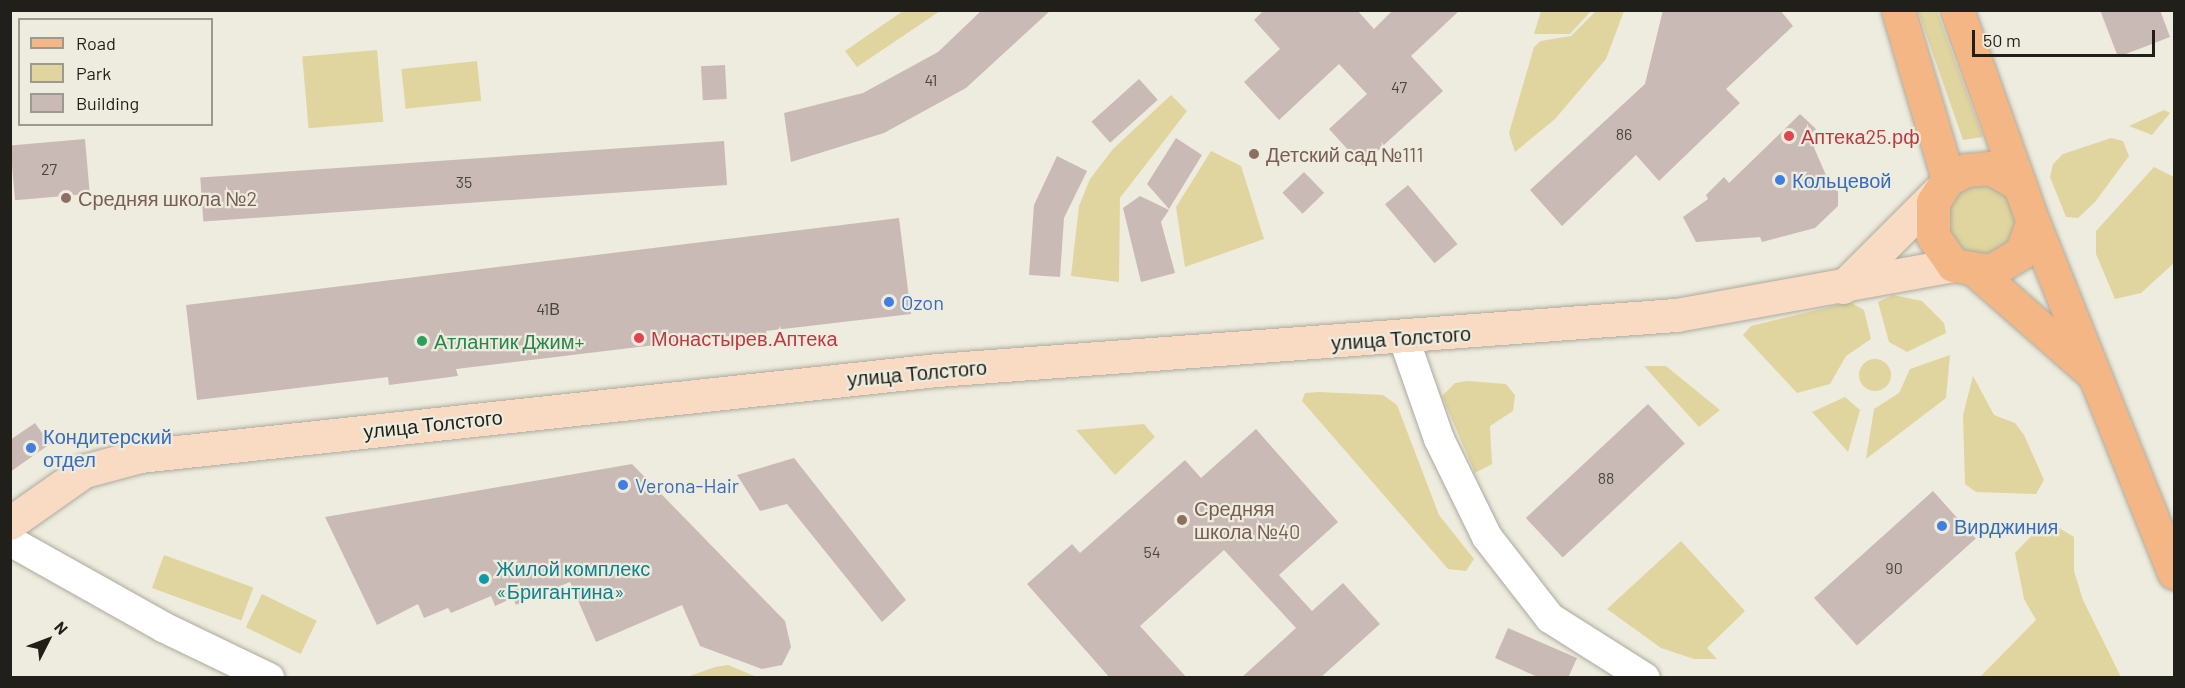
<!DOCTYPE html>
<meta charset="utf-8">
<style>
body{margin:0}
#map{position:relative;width:2185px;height:688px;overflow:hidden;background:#eeecde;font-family:Barlow,sans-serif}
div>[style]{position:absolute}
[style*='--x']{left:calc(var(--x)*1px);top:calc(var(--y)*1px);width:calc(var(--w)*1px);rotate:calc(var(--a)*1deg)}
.green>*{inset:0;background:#e0d59e;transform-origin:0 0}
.round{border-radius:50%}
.building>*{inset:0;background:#cabab6;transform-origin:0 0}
.roads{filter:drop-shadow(0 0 2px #acaa9d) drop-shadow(0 0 2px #acaa9d)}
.minor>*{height:30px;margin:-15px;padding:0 15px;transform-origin:15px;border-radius:15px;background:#fff}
.secondary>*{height:33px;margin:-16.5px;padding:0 16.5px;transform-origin:16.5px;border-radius:16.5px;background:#f9dac2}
.primary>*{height:33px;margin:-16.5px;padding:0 16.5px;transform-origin:16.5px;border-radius:16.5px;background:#f4b685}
.dots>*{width:16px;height:16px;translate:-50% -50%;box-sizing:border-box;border:3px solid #eeecde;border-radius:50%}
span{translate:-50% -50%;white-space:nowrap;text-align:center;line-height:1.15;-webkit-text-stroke:4.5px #eeecde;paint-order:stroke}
.number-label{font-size:16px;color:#4a4641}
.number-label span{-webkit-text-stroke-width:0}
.health-label{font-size:20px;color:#be3a42}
.left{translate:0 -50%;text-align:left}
.education-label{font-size:20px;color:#785e54}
.shop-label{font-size:20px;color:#366cbe}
.street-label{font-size:20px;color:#201f1a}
.leisure-label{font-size:20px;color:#27864d}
.culture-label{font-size:20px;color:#0d838f}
.frame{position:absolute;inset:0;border:12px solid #201f1a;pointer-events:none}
.legend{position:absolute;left:18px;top:18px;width:195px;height:108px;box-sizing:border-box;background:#eeecde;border:2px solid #9c9a90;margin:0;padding:8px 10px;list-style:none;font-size:18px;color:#201f1a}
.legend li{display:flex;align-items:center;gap:12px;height:30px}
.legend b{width:30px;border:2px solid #9c9a90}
.north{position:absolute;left:18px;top:610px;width:60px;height:60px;-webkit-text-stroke:4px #eeecde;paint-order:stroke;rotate:48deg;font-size:16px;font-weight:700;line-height:24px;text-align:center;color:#201f1a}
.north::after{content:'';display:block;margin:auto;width:21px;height:27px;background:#201f1a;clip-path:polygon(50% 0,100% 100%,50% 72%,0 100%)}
.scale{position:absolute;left:1972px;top:30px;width:183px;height:27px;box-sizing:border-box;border:3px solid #201f1a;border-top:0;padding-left:8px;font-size:18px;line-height:21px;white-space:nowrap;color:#201f1a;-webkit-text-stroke:4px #eeecde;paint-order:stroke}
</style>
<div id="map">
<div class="green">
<i style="clip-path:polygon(903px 11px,940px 11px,857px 67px,845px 51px)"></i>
<i style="clip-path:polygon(1541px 11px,1541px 10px,1591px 11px,1570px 34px,1534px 34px)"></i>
<i style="clip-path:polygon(1596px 11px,1624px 11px,1606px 59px,1555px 119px,1515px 152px,1509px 133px,1534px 47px,1541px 41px,1571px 36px)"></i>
<i style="clip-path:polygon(1918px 11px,1937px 11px,1983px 137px,1963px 140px)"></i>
<i style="left:377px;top:50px;width:72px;height:75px;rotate:85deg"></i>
<i style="left:477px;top:61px;width:40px;height:76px;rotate:84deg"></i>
<i style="clip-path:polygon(1171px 95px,1187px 111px,1120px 198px,1119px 282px,1071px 276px,1079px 206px,1090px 179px,1113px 149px)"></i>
<i style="clip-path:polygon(2164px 110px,2170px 113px,2152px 135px,2129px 126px)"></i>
<i style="clip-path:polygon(2111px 138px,2123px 141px,2129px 156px,2095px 202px,2078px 218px,2066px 217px,2050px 177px,2053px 164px,2063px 154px)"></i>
<i style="clip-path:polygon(1211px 151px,1241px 166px,1264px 239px,1185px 267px,1176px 207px)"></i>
<i style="clip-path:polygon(2154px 167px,2174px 177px,2174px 263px,2141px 293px,2115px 299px,2096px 254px,2096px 231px)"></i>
<i class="round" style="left:1947px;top:186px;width:68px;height:68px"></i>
<i style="clip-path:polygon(1893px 295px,1922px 301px,1944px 323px,1946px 333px,1907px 352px,1889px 342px,1878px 302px)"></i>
<i style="clip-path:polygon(1850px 302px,1864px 310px,1871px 339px,1846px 356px,1830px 384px,1797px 393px,1743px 335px,1751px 326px)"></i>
<i style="clip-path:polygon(1950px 355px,1946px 398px,1866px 459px,1874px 409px,1899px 393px,1910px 369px)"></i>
<i class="round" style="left:1859px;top:359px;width:32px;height:32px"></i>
<i style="clip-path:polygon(1644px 366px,1666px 366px,1720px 410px,1699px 427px)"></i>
<i style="clip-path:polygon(1973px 376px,1994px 415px,2015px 423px,2024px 435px,2044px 480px,2036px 494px,1976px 492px,1965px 484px,1963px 415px)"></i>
<i style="clip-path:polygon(1468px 381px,1506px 384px,1515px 395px,1513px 411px,1490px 426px,1492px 464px,1475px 473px,1442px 396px,1455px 383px)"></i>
<i style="clip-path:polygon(1319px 392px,1383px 395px,1397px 405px,1439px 515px,1474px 559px,1466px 571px,1448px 569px,1302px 401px,1305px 393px)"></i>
<i style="clip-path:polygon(1845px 397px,1860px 410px,1848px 452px,1812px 412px)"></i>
<i style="clip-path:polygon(1144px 424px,1155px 437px,1115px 475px,1076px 430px)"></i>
<i style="clip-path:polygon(2056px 526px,2074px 537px,2074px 571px,2083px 600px,2121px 677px,1980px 677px,2036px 620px,2024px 599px,2015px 553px,2037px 530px)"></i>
<i style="clip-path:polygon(1681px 541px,1745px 611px,1707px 648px,1717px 659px,1694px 659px,1661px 648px,1607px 609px)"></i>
<i style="left:164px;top:555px;width:95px;height:35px;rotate:20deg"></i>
<i style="left:262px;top:594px;width:61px;height:37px;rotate:26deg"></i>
<i style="clip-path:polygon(728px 665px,757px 677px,687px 677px,715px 667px)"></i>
</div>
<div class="building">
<i style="clip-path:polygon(982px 10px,1051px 10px,966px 88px,884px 133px,791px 162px,784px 113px,863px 93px,938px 52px)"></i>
<i style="clip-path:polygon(1264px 10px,1357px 10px,1374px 29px,1393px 10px,1460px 10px,1411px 56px,1443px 91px,1362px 165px,1329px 129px,1367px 94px,1339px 64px,1279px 120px,1244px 82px,1280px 49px,1254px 20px)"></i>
<i style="clip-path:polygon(1663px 10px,1780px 10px,1793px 26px,1726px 89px,1740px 103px,1659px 181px,1636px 155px,1562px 226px,1530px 190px,1645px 84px)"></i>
<i style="clip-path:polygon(2100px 10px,2160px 10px,2170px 37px,2118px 57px)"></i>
<i style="left:725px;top:65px;width:34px;height:24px;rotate:87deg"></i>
<i style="left:1139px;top:79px;width:28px;height:64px;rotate:48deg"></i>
<i style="clip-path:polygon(1800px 114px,1816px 129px,1809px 136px,1832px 189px,1838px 191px,1838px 206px,1815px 228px,1762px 242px,1760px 237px,1696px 242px,1683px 217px,1708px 199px,1706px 195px,1724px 177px,1729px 183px)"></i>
<i style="clip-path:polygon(1176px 138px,1202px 155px,1169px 209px,1147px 184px)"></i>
<i style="left:85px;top:139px;width:55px;height:75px;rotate:85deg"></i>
<i style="left:724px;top:141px;width:44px;height:525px;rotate:86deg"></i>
<i style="clip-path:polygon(1057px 156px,1087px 171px,1064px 218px,1060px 277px,1029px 275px,1034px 205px)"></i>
<i style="left:1304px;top:172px;width:29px;height:30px;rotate:46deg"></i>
<i style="left:1408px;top:185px;width:77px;height:30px;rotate:50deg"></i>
<i style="clip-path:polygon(1140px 196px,1169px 210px,1161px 222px,1175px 273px,1141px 282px,1123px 208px)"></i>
<i style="clip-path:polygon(899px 218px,911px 314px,766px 331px,767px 340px,731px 344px,730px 336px,456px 369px,458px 376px,389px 385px,388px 377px,197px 400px,186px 305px)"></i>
<i style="left:1648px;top:404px;width:54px;height:167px;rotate:47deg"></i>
<i style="clip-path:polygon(35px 423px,50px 444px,10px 472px,10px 440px)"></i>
<i style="clip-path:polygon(1256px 429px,1338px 522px,1279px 575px,1312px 611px,1343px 583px,1380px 624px,1320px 678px,1241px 678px,1296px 628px,1224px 550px,1140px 626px,1187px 678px,1110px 678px,1027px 584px,1072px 544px,1080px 553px,1185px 460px,1201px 478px)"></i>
<i style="clip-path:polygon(794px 458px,906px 600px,882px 622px,787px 504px,760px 511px,737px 475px)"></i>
<i style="clip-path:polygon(632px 464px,785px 621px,791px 647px,782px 665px,762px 669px,700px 646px,682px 605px,596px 642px,570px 582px,516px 605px,513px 598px,495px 606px,491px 596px,451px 613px,448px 608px,424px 618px,418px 604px,377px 625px,325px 517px)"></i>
<i style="left:1933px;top:491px;width:64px;height:160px;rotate:48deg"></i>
<i style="clip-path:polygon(1508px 628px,1577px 658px,1568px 678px,1540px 678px,1495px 658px)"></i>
</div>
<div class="roads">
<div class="minor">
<i style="--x:1404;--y:339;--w:106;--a:70.7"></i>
<i style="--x:1439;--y:439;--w:109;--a:63.9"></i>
<i style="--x:1487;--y:537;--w:103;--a:52.1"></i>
<i style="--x:1550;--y:618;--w:112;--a:32.3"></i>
<i style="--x:10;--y:541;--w:176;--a:29.3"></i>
<i style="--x:163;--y:627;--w:118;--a:25.7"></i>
</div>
<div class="secondary">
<i style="--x:1843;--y:287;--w:134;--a:-45"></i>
<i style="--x:10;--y:523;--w:90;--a:-35.1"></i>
<i style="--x:84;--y:471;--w:58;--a:-15"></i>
<i style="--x:140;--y:456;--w:802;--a:-6.16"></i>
<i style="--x:937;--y:370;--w:741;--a:-4.26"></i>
<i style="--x:1676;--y:315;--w:281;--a:-10.2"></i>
</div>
<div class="primary">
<i style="--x:1898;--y:10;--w:176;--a:73.5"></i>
<i style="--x:1957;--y:10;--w:225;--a:70.3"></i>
<i style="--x:2033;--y:222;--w:378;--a:68.1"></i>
<i style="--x:2020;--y:185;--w:34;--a:-150"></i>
<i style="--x:1990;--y:168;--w:24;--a:175"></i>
<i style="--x:1966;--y:170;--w:20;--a:153"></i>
<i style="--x:1948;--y:179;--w:27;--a:123"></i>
<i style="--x:1933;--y:202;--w:34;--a:90"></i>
<i style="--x:1933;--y:236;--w:35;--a:55"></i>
<i style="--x:1953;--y:265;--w:38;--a:9"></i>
<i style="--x:1991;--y:271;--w:35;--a:-31"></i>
<i style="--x:2021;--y:253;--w:33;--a:-69"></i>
<i style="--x:1976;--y:271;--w:154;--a:41.3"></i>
</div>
</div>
<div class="dots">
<i style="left:1789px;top:136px;background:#e0444e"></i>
<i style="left:1254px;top:154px;background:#8d6e63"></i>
<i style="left:1780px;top:180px;background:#3f7fe0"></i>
<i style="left:66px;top:198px;background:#8d6e63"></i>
<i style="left:889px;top:302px;background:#3f7fe0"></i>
<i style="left:639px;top:338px;background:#e0444e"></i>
<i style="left:422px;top:341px;background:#2e9e5b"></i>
<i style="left:31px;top:448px;background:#3f7fe0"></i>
<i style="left:623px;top:485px;background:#3f7fe0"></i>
<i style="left:1182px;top:520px;background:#8d6e63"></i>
<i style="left:1942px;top:526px;background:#3f7fe0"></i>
<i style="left:484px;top:579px;background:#0f9aa8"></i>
</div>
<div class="number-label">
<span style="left:931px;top:80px">41</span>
<span style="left:1399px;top:87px">47</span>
<span style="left:1624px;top:134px">86</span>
<span style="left:49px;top:169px">27</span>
<span style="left:464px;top:182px">35</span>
<span style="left:548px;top:309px">41В</span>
<span style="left:1606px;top:478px">88</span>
<span style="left:1152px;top:552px">54</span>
<span style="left:1894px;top:568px">90</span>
</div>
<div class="health-label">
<span class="left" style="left:1801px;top:136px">Аптека25.рф</span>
<span class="left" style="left:651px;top:338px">Монастырев.Аптека</span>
</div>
<div class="education-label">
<span class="left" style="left:1266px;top:154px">Детский сад №111</span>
<span class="left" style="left:78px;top:198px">Средняя школа №2</span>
<span class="left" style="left:1194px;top:520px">Средняя<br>школа №40</span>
</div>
<div class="shop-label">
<span class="left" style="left:1792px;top:180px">Кольцевой</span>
<span class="left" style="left:901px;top:302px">Ozon</span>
<span class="left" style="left:43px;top:448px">Кондитерский<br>отдел</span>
<span class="left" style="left:635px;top:485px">Verona-Hair</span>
<span class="left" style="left:1954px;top:526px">Вирджиния</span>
</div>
<div class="street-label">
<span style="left:1401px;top:338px;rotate:-4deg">улица Толстого</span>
<span style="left:917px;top:373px;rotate:-5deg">улица Толстого</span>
<span style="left:433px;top:424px;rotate:-6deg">улица Толстого</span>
</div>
<div class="leisure-label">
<span class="left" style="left:434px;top:341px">Атлантик Джим+</span>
</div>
<div class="culture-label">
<span class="left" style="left:496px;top:580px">Жилой комплекс<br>«Бригантина»</span>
</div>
<div class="frame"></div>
<ul class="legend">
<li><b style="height:8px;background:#f4b685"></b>Road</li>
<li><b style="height:16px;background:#e0d59e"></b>Park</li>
<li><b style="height:16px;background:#cabab6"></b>Building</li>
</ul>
<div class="north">N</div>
<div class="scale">50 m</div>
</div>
